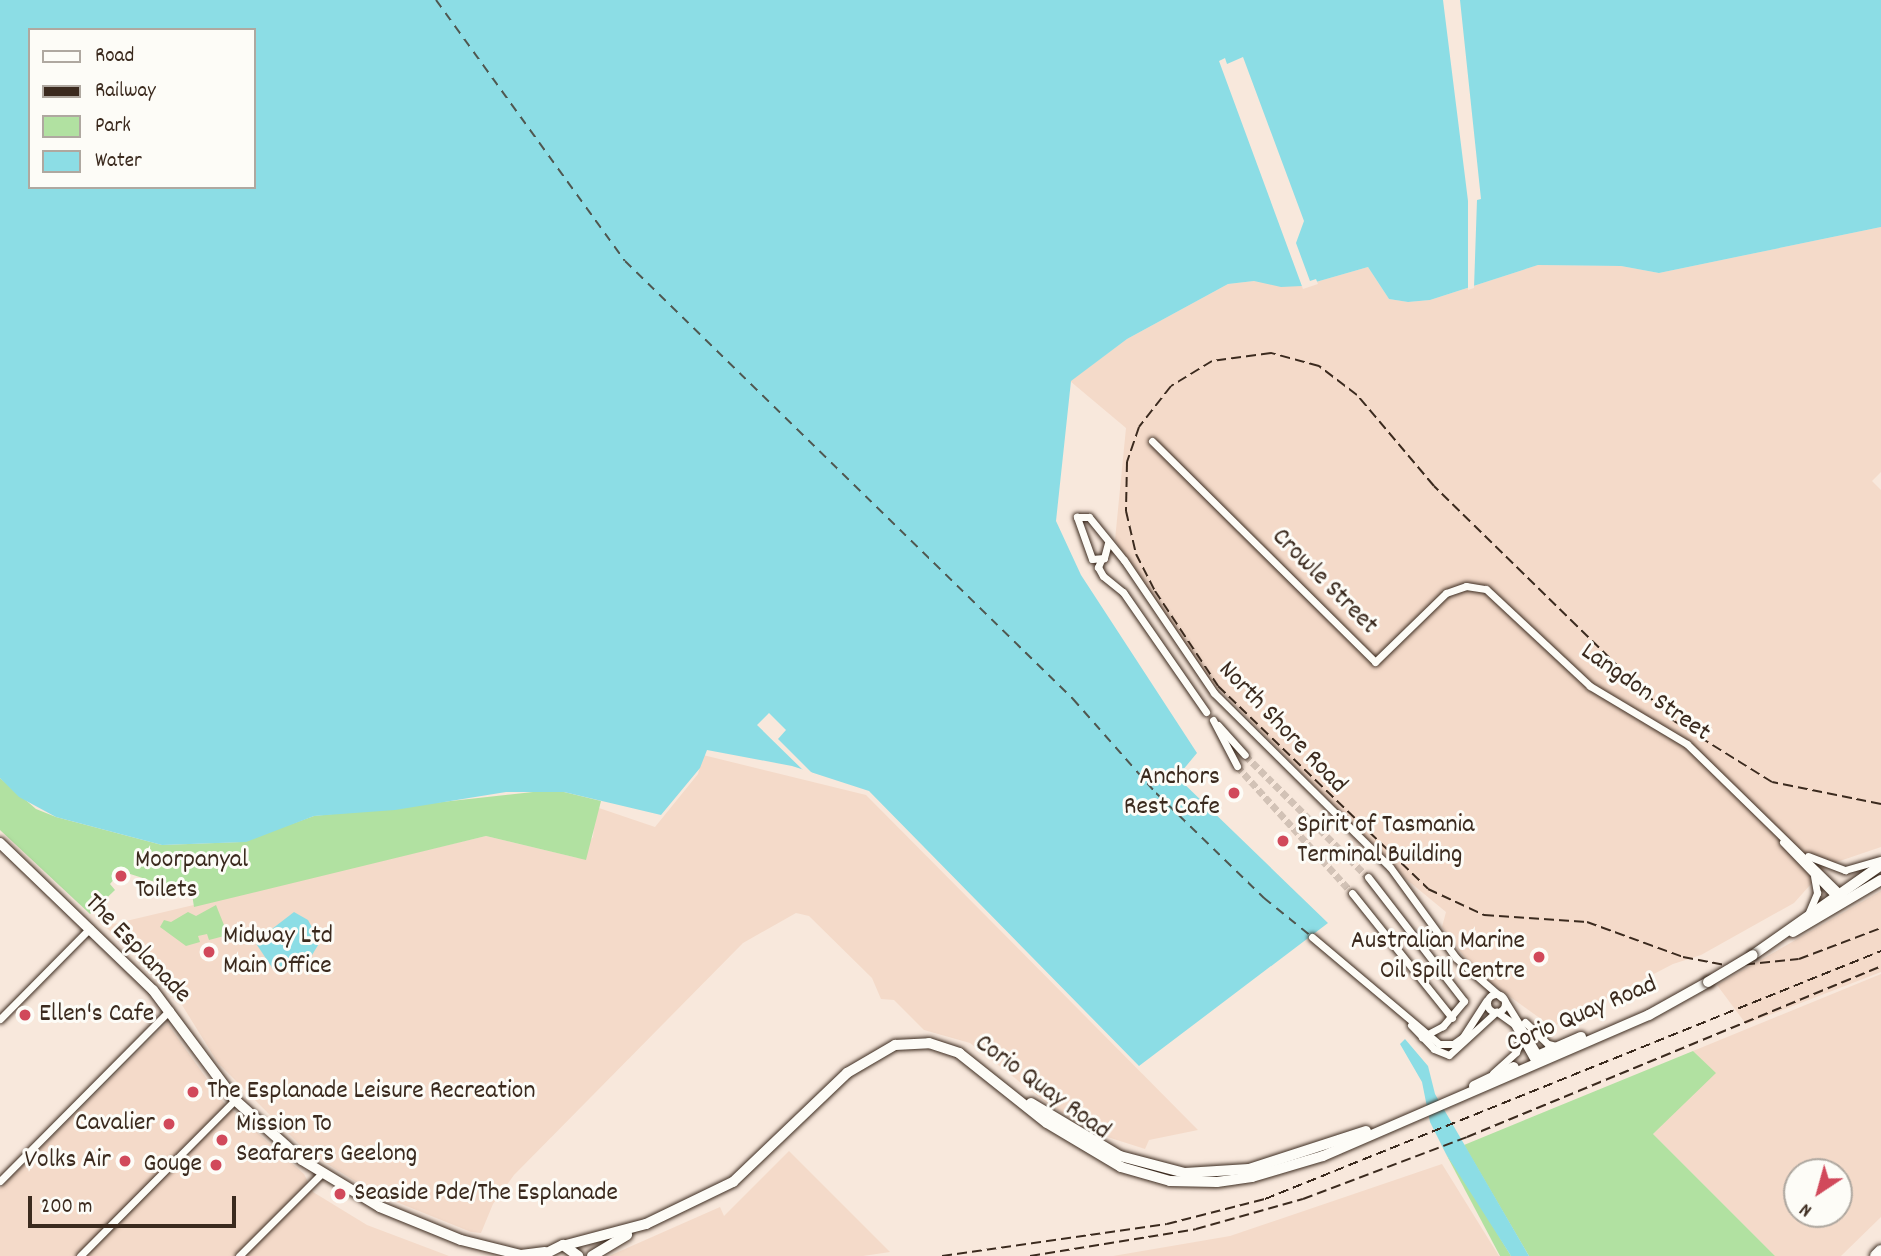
<!DOCTYPE html>
<style>
body{margin:0}
#map{position:relative;width:1881px;height:1256px;overflow:hidden;background:#f8e8dc;font-family:Dekko,sans-serif}
div>[style]{position:absolute}
[style*='--x']{left:calc(var(--x)*1px);top:calc(var(--y)*1px);width:calc(var(--w)*1px);rotate:calc(var(--a)*1deg)}
.built>*{inset:0;background:#f4dac9}
.green>*{inset:0;background:#b1e1a1}
.water>*{inset:0;background:#8cdde5}
.pier>*{inset:0;background:#f8e8dc}
.ferry>*{height:2px;margin-top:-1px;transform-origin:0;background:repeating-linear-gradient(90deg,#4f5750 0 9px,transparent 0 16px)}
.street-tunnel>*{height:7px;margin-top:-3.5px;transform-origin:0;background:repeating-linear-gradient(90deg,#d2c2b6 0 7px,transparent 0 10.5px)}
.roads{filter:drop-shadow(0 0 2px #3b2a1e) drop-shadow(0 0 2px #3b2a1e)}
.street>*{height:7px;margin:-3.5px;padding:0 3.5px;transform-origin:3.5px;border-radius:3.5px;background:#fdfcf7}
.street>.ring{margin:-3.5px;padding:0;box-sizing:content-box;background:none;border:7px solid #fdfcf7;border-radius:50%}
.secondary>*{height:10px;margin:-5px;padding:0 5px;transform-origin:5px;border-radius:5px;background:#fdfcf7}
.highway>*{height:12px;margin:-6px;padding:0 6px;transform-origin:6px;border-radius:6px;background:#fdfcf7}
.rail>*{height:2px;margin-top:-1px;transform-origin:0;background:repeating-linear-gradient(90deg,#3b2a1e 0 10px,transparent 0 15px)}
.bridges{filter:drop-shadow(0 0 2px #3b2a1e) drop-shadow(0 0 2px #3b2a1e)}
.secondary-bridge>*{height:10px;margin:-5px;padding:0 5px;transform-origin:5px;border-radius:5px;background:#fdfcf7}
.dots>*{width:19px;height:19px;translate:-50% -50%;box-sizing:border-box;border:4px solid #fdfcf7;border-radius:50%}
span{translate:-50% -50%;white-space:nowrap;text-align:center;line-height:1.15;-webkit-text-stroke:6px #fdfcf7;paint-order:stroke}
.street-label{font-size:26px;color:#3b2a1e}
.poi-label{font-size:26px;color:#3b2a1e}
.right{translate:-100% -50%;text-align:right}
.left{translate:0 -50%;text-align:left}
.legend{position:absolute;left:28px;top:28px;width:228px;height:161px;box-sizing:border-box;background:#fdfcf7;border:2px solid #afa8a0;margin:0;padding:9px 12px;list-style:none;font-size:21px;color:#3b2a1e}
.legend li{display:flex;align-items:center;gap:14px;height:35px}
.legend b{width:35px;border:2px solid #afa8a0}
.north{position:absolute;left:1783px;top:1158px;width:70px;height:70px;box-sizing:border-box;background:#fdfcf7;border:2px solid #afa8a0;border-radius:50%;rotate:216deg;font-size:19px;font-weight:700;line-height:28px;text-align:center;color:#3b2a1e}
.north::after{content:'';display:block;margin:auto;width:24px;height:32px;background:#d1495b;clip-path:polygon(50% 0,100% 100%,50% 72%,0 100%)}
.scale{position:absolute;left:28px;top:1196px;width:208px;height:32px;box-sizing:border-box;border:4px solid #3b2a1e;border-top:0;padding-left:9px;font-size:21px;line-height:24px;white-space:nowrap;color:#3b2a1e;-webkit-text-stroke:5px #fdfcf7;paint-order:stroke}
</style>
<div id="map">
<div class="built">
<i style="clip-path:polygon(1881px 227px,1881px 472px,1872px 481px,1881px 490px,1881px 847px,1828px 865px,1794px 903px,1701px 955px,1673px 964px,1552px 1027px,1487px 980px,1463px 955px,1442px 927px,1446px 912px,1406px 879px,1205px 675px,1115px 540px,1126px 428px,1070px 381px,1127px 339px,1228px 284px,1254px 281px,1302px 286px,1368px 267px,1389px 299px,1408px 302px,1430px 300px,1538px 265px,1621px 266px,1659px 273px)"></i>
<i style="clip-path:polygon(703px 755px,866px 795px,1198px 1130px,1149px 1140px,1145px 1149px,1095px 1133px,1048px 1104px,970px 1043px,924px 1030px,894px 1000px,881px 999px,872px 978px,809px 916px,796px 913px,743px 943px,514px 1175px,493px 1204px,481px 1233px,471px 1232px,374px 1193px,305px 1150px,218px 1063px,177px 997px,105px 926px,486px 836px,578px 858px,593px 837px,596px 807px,655px 827px,698px 774px)"></i>
<i style="clip-path:polygon(1881px 891px,1881px 972px,1746px 1024px,1717px 985px)"></i>
<i style="clip-path:polygon(evenodd,1881px 974px,1881px 1217px,1841px 1256px,1775px 1256px,1653px 1134px,1715px 1073px,1693px 1051px,1881px 974px,1797px 1172px,1839px 1172px,1839px 1214px,1797px 1214px,1797px 1172px)"></i>
<i style="clip-path:polygon(167px 1023px,224px 1103px,304px 1174px,313px 1192px,367px 1225px,449px 1256px,0 1256px,0 1188px)"></i>
<i style="clip-path:polygon(789px 1151px,890px 1252px,863px 1256px,609px 1256px,720px 1207px,724px 1216px)"></i>
<i style="clip-path:polygon(1442px 1164px,1499px 1256px,1113px 1256px,1230px 1236px)"></i>
</div>
<div class="green">
<i style="clip-path:polygon(0 778px,36px 809px,56px 817px,162px 845px,241px 842px,314px 816px,533px 792px,564px 792px,601px 801px,586px 860px,486px 836px,194px 907px,192px 894px,121px 871px,110px 884px,115px 890px,90px 914px,0 830px)"></i>
<i style="clip-path:polygon(216px 905px,228px 935px,209px 940px,207px 934px,198px 936px,200px 942px,186px 946px,160px 927px,164px 920px,171px 922px,188px 912px,196px 916px)"></i>
<i style="clip-path:polygon(1693px 1051px,1716px 1073px,1653px 1134px,1775px 1256px,1529px 1256px,1464px 1145px)"></i>
<i style="clip-path:polygon(1446px 1154px,1466px 1182px,1511px 1256px,1500px 1256px)"></i>
</div>
<div class="water">
<i style="clip-path:polygon(evenodd,0 0,1881px 0,1881px 227px,1659px 273px,1621px 266px,1538px 265px,1430px 300px,1408px 302px,1389px 299px,1368px 267px,1302px 286px,1281px 287px,1254px 281px,1228px 284px,1127px 339px,1071px 381px,1056px 521px,1081px 575px,1197px 753px,1177px 777px,1328px 923px,1139px 1066px,869px 791px,792px 766px,707px 750px,700px 768px,661px 815px,564px 792px,506px 792px,395px 810px,314px 816px,246px 842px,162px 845px,56px 817px,19px 797px,0 778px,0 0,30px 30px,254px 30px,254px 187px,30px 187px,30px 30px)"></i>
<i style="clip-path:polygon(294px 912px,308px 920px,320px 942px,312px 955px,284px 974px,275px 972px,255px 942px)"></i>
<i style="clip-path:polygon(1405px 1039px,1428px 1066px,1435px 1094px,1529px 1256px,1511px 1256px,1446px 1154px,1430px 1122px,1422px 1082px,1400px 1044px)"></i>
</div>
<div class="pier">
<i style="clip-path:polygon(1443px 0,1460px 0,1481px 199px,1477px 200px,1474px 288px,1468px 290px,1468px 201px)"></i>
<i style="clip-path:polygon(1243px 57px,1304px 221px,1296px 243px,1310px 281px,1316px 279px,1318px 284px,1303px 289px,1219px 61px,1225px 58px,1227px 64px)"></i>
<i style="clip-path:polygon(769px 713px,786px 730px,778px 739px,817px 778px,808px 775px,757px 725px)"></i>
</div>
<div class="ferry">
<i style="--x:436;--y:0;--w:322;--a:54.1"></i>
<i style="--x:625;--y:261;--w:627;--a:44.35"></i>
<i style="--x:1073;--y:699;--w:125;--a:48.6"></i>
<i style="--x:1156;--y:793;--w:151;--a:44.2"></i>
<i style="--x:1264;--y:898;--w:60;--a:39"></i>
</div>
<div class="street-tunnel">
<i style="--x:1245;--y:755;--w:173;--a:44.8"></i>
<i style="--x:1237;--y:766;--w:171;--a:47.8"></i>
</div>
<div class="roads">
<div class="street">
<i style="--x:1152;--y:441;--w:314;--a:44.7"></i>
<i style="--x:1375;--y:662;--w:99;--a:-44.2"></i>
<i style="--x:1446;--y:593;--w:21;--a:-19"></i>
<i style="--x:1466;--y:586;--w:20;--a:9"></i>
<i style="--x:1486;--y:589;--w:142;--a:43"></i>
<i style="--x:1590;--y:686;--w:113;--a:30.9"></i>
<i style="--x:1687;--y:744;--w:219;--a:44.3"></i>
<i style="--x:1108;--y:543;--w:16;--a:105"></i>
<i style="--x:1104;--y:558;--w:12;--a:175"></i>
<i style="--x:1092;--y:559;--w:45;--a:-109.7"></i>
<i style="--x:1077;--y:517;--w:12;--a:0"></i>
<i style="--x:1089;--y:517;--w:55;--a:50.9"></i>
<i style="--x:1124;--y:560;--w:161;--a:55.9"></i>
<i style="--x:1214;--y:693;--w:247;--a:44.7"></i>
<i style="--x:1390;--y:867;--w:112;--a:54"></i>
<i style="--x:1456;--y:958;--w:60;--a:40.9"></i>
<i style="--x:1101;--y:560;--w:8;--a:113"></i>
<i style="--x:1098;--y:567;--w:10;--a:61"></i>
<i style="--x:1103;--y:576;--w:26;--a:39"></i>
<i style="--x:1123;--y:592;--w:146;--a:55.3"></i>
<i style="--x:1213;--y:720;--w:52;--a:62.4"></i>
<i style="--x:1218;--y:725;--w:40;--a:48"></i>
<i style="--x:1783;--y:842;--w:79;--a:46"></i>
<i style="--x:1808;--y:856;--w:40;--a:21"></i>
<i style="--x:1845;--y:870;--w:37;--a:-16"></i>
<i style="--x:1368;--y:877;--w:157;--a:52.3"></i>
<i style="--x:1464;--y:1001;--w:33;--a:130"></i>
<i style="--x:1443;--y:1026;--w:24;--a:152"></i>
<i style="--x:1352;--y:893;--w:160;--a:51.3"></i>
<i style="--x:1809;--y:912;--w:21;--a:-67"></i>
<i style="--x:1817;--y:893;--w:17;--a:-100"></i>
<i style="--x:1312;--y:937;--w:166;--a:40.1"></i>
<i style="--x:1439;--y:1044;--w:14;--a:0"></i>
<i style="--x:1453;--y:1044;--w:12;--a:-35"></i>
<i style="--x:1463;--y:1037;--w:43;--a:-57.4"></i>
<i class="ring" style="left:1487px;top:994px;width:11px;height:11px"></i>
<i style="--x:1505;--y:1001;--w:65;--a:58.3"></i>
<i style="--x:1497;--y:1012;--w:21;--a:35"></i>
<i style="--x:1514;--y:1024;--w:39;--a:61"></i>
<i style="--x:0;--y:1019;--w:128;--a:-45.3"></i>
<i style="--x:1525;--y:1022;--w:32;--a:44"></i>
<i style="--x:1548;--y:1044;--w:8;--a:14"></i>
<i style="--x:1411;--y:1025;--w:33;--a:46"></i>
<i style="--x:1434;--y:1049;--w:16;--a:22"></i>
<i style="--x:1449;--y:1055;--w:64;--a:-42.5"></i>
<i style="--x:1493;--y:1073;--w:31;--a:-42"></i>
<i style="--x:1516;--y:1052;--w:15;--a:-67"></i>
<i style="--x:0;--y:1181;--w:241;--a:-45.2"></i>
<i style="--x:80;--y:1256;--w:220;--a:-45.2"></i>
<i style="--x:239;--y:1256;--w:117;--a:-45"></i>
</div>
<div class="secondary">
<i style="--x:0;--y:843;--w:212;--a:43.9"></i>
<i style="--x:153;--y:990;--w:137;--a:53.3"></i>
<i style="--x:235;--y:1100;--w:90;--a:41.8"></i>
<i style="--x:302;--y:1160;--w:91;--a:31.1"></i>
<i style="--x:380;--y:1207;--w:87;--a:22.2"></i>
<i style="--x:461;--y:1240;--w:62;--a:14"></i>
<i style="--x:521;--y:1255;--w:24;--a:-7"></i>
<i style="--x:1793;--y:932;--w:102;--a:-30.6"></i>
<i style="--x:1753;--y:955;--w:156;--a:-35.1"></i>
<i style="--x:1537;--y:1056;--w:48;--a:-23.4"></i>
<i style="--x:1474;--y:1086;--w:44;--a:-25.4"></i>
<i style="--x:1031;--y:1103;--w:104;--a:30.8"></i>
<i style="--x:1120;--y:1156;--w:67;--a:14.7"></i>
<i style="--x:1185;--y:1173;--w:64;--a:-3.6"></i>
<i style="--x:1249;--y:1169;--w:123;--a:-18"></i>
<i style="--x:566;--y:1245;--w:83;--a:-14.7"></i>
<i style="--x:646;--y:1224;--w:97;--a:-25.8"></i>
<i style="--x:733;--y:1182;--w:158;--a:-43.7"></i>
<i style="--x:847;--y:1073;--w:56;--a:-30.3"></i>
<i style="--x:895;--y:1045;--w:34;--a:-3"></i>
<i style="--x:929;--y:1043;--w:32;--a:18"></i>
<i style="--x:959;--y:1053;--w:112;--a:38.5"></i>
<i style="--x:1047;--y:1123;--w:86;--a:30.7"></i>
<i style="--x:1121;--y:1167;--w:51;--a:15.9"></i>
<i style="--x:1170;--y:1181;--w:47;--a:1.2"></i>
<i style="--x:1217;--y:1182;--w:35;--a:-8"></i>
<i style="--x:1252;--y:1177;--w:74;--a:-16.5"></i>
<i style="--x:1323;--y:1156;--w:355;--a:-23.4"></i>
<i style="--x:1649;--y:1015;--w:68;--a:-29.2"></i>
<i style="--x:541;--y:1256;--w:25;--a:-27"></i>
<i style="--x:563;--y:1245;--w:19;--a:36"></i>
<i style="--x:592;--y:1256;--w:41;--a:-31"></i>
</div>
<div class="highway">
<i style="--x:1876;--y:1256;--w:7;--a:-45"></i>
</div>
</div>
<div class="rail">
<i style="--x:1881;--y:804;--w:111;--a:-168.6"></i>
<i style="--x:1772;--y:782;--w:115;--a:-148.1"></i>
<i style="--x:1674;--y:721;--w:336;--a:-135.6"></i>
<i style="--x:1434;--y:486;--w:119;--a:-130.2"></i>
<i style="--x:1357;--y:395;--w:48;--a:-142.7"></i>
<i style="--x:1319;--y:366;--w:50;--a:-164.8"></i>
<i style="--x:1271;--y:353;--w:60;--a:172.3"></i>
<i style="--x:1212;--y:361;--w:48;--a:148.6"></i>
<i style="--x:1171;--y:386;--w:52;--a:128"></i>
<i style="--x:1139;--y:427;--w:37;--a:109"></i>
<i style="--x:1127;--y:462;--w:49;--a:91.2"></i>
<i style="--x:1126;--y:511;--w:44;--a:76.9"></i>
<i style="--x:1136;--y:554;--w:42;--a:62.8"></i>
<i style="--x:1155;--y:591;--w:114;--a:56.4"></i>
<i style="--x:1218;--y:686;--w:292;--a:44"></i>
<i style="--x:1428;--y:889;--w:62;--a:24.9"></i>
<i style="--x:1484;--y:915;--w:103;--a:3.9"></i>
<i style="--x:1587;--y:922;--w:102;--a:20"></i>
<i style="--x:1683;--y:957;--w:48;--a:10.8"></i>
<i style="--x:1730;--y:966;--w:69;--a:-5.8"></i>
<i style="--x:1799;--y:959;--w:88;--a:-20.7"></i>
<i style="--x:942;--y:1256;--w:227;--a:-8.1"></i>
<i style="--x:1167;--y:1224;--w:101;--a:-14.3"></i>
<i style="--x:1265;--y:1199;--w:664;--a:-21.93"></i>
<i style="--x:1030;--y:1256;--w:168;--a:-9.2"></i>
<i style="--x:1196;--y:1229;--w:111;--a:-15.7"></i>
<i style="--x:1303;--y:1199;--w:175;--a:-20.7"></i>
<i style="--x:1467;--y:1137;--w:448;--a:-22.4"></i>
</div>
<div class="bridges">
<div class="secondary-bridge">
<i style="--x:1708;--y:982;--w:52;--a:-31"></i>
</div>
</div>
<div class="dots">
<i style="left:1234px;top:793px;background:#d1495b"></i>
<i style="left:1283px;top:841px;background:#d1495b"></i>
<i style="left:121px;top:876px;background:#d1495b"></i>
<i style="left:209px;top:952px;background:#d1495b"></i>
<i style="left:1539px;top:957px;background:#d1495b"></i>
<i style="left:25px;top:1015px;background:#d1495b"></i>
<i style="left:193px;top:1092px;background:#d1495b"></i>
<i style="left:169px;top:1124px;background:#d1495b"></i>
<i style="left:222px;top:1140px;background:#d1495b"></i>
<i style="left:125px;top:1161px;background:#d1495b"></i>
<i style="left:216px;top:1165px;background:#d1495b"></i>
<i style="left:340px;top:1194px;background:#d1495b"></i>
</div>
<div class="street-label">
<span style="left:1324px;top:582px;rotate:45deg">Crowle Street</span>
<span style="left:1645px;top:693px;rotate:35deg">Langdon Street</span>
<span style="left:1282px;top:728px;rotate:46deg">North Shore Road</span>
<span style="left:137px;top:949px;rotate:46deg">The Esplanade</span>
<span style="left:1582px;top:1015px;rotate:-23deg">Corio Quay Road</span>
<span style="left:1042px;top:1088px;rotate:36deg">Corio Quay Road</span>
</div>
<div class="poi-label">
<span class="right" style="left:1220px;top:793px">Anchors<br>Rest Cafe</span>
<span class="left" style="left:1297px;top:841px">Spirit of Tasmania<br>Terminal Building</span>
<span class="left" style="left:135px;top:876px">Moorpanyal<br>Toilets</span>
<span class="left" style="left:223px;top:952px">Midway Ltd<br>Main Office</span>
<span class="right" style="left:1525px;top:957px">Australian Marine<br>Oil Spill Centre</span>
<span class="left" style="left:39px;top:1015px">Ellen's Cafe</span>
<span class="left" style="left:207px;top:1092px">The Esplanade Leisure Recreation</span>
<span class="right" style="left:155px;top:1124px">Cavalier</span>
<span class="left" style="left:236px;top:1140px">Mission To<br>Seafarers Geelong</span>
<span class="right" style="left:111px;top:1161px">Volks Air</span>
<span class="right" style="left:202px;top:1165px">Gouge</span>
<span class="left" style="left:354px;top:1194px">Seaside Pde/The Esplanade</span>
</div>
<ul class="legend">
<li><b style="height:9px;background:#fdfcf7"></b>Road</li>
<li><b style="height:9px;background:#3b2a1e"></b>Railway</li>
<li><b style="height:19px;background:#b1e1a1"></b>Park</li>
<li><b style="height:19px;background:#8cdde5"></b>Water</li>
</ul>
<div class="north">N</div>
<div class="scale">200 m</div>
</div>
